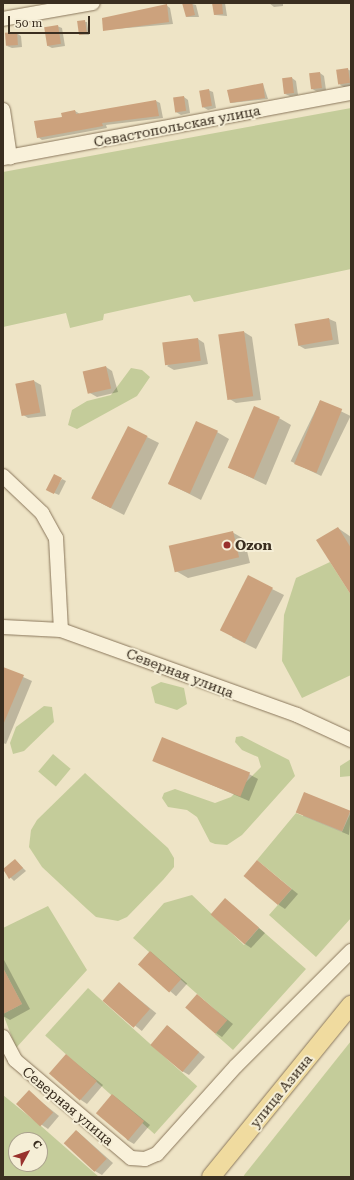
<!DOCTYPE html>
<meta charset="utf-8">
<style>
body{margin:0}
#map{position:relative;width:354px;height:1180px;overflow:hidden;background:#eee4c6;font-family:"Roboto Serif",serif}
div>[style]{position:absolute}
[style*='--x']{left:calc(var(--x)*1px);top:calc(var(--y)*1px);width:calc(var(--w)*1px);rotate:calc(var(--a)*1deg)}
.green>*{inset:0;background:#c4cc9a;transform-origin:0 0}
.shadow>*{inset:0;background:#0003;transform-origin:0 0}
.building>*{inset:0;background:#cca27d;transform-origin:0 0}
.roads{filter:drop-shadow(0 0 1px #8a775c) drop-shadow(0 0 1px #8a775c)}
.minor>*{height:14px;margin:-7px;padding:0 7px;transform-origin:7px;border-radius:7px;background:#f9f1da}
.major>*{height:18px;margin:-9px;padding:0 9px;transform-origin:9px;border-radius:9px;background:#f0db9f}
.dots>*{width:11px;height:11px;translate:-50% -50%;box-sizing:border-box;border:2px solid #f5eed6;border-radius:50%}
span{translate:-50% -50%;white-space:nowrap;text-align:center;line-height:1.15;-webkit-text-stroke:4px #f5eed6;paint-order:stroke}
.street-label{font-size:14px;color:#3a2e20}
.poi-label{font-size:14px;color:#3a2e20;font-weight:700}
.left{translate:0 -50%;text-align:left}
.frame{position:absolute;inset:0;border:4px solid #3a2e20;pointer-events:none}
.north{position:absolute;left:8px;top:1132px;width:40px;height:40px;box-sizing:border-box;background:#f5eed6;border:1px solid #aaa18d;border-radius:50%;rotate:50deg;font-size:11px;font-weight:700;line-height:16px;text-align:center;color:#3a2e20}
.north::after{content:'';display:block;margin:auto;width:14px;height:18px;background:#98312d;clip-path:polygon(50% 0,100% 100%,50% 72%,0 100%)}
.scale{position:absolute;left:8px;top:16px;width:82px;height:18px;box-sizing:border-box;border:2px solid #3a2e20;border-top:0;padding-left:5px;font-size:12px;line-height:14px;white-space:nowrap;color:#3a2e20;-webkit-text-stroke:3px #f5eed6;paint-order:stroke}
</style>
<div id="map">
<div class="green">
<i style="clip-path:polygon(351px 108px,351px 269px,194px 302px,190px 295px,104px 314px,103px 320px,70px 328px,66px 313px,3px 327px,3px 172px)"></i>
<i style="clip-path:polygon(131px 368px,142px 370px,150px 377px,137px 396px,77px 429px,68px 425px,72px 410px,87px 401px,111px 395px)"></i>
<i style="clip-path:polygon(330px 562px,351px 595px,351px 675px,302px 698px,282px 661px,284px 615px,296px 578px)"></i>
<i style="clip-path:polygon(161px 682px,184px 688px,187px 704px,177px 710px,155px 703px,151px 687px)"></i>
<i style="clip-path:polygon(44px 706px,52px 707px,54px 722px,24px 751px,13px 754px,10px 743px,16px 727px)"></i>
<i style="clip-path:polygon(242px 736px,289px 760px,295px 776px,242px 835px,227px 845px,215px 844px,210px 842px,197px 817px,187px 810px,168px 807px,162px 798px,164px 793px,175px 789px,215px 803px,231px 797px,261px 767px,258px 757px,242px 750px,235px 742px,236px 737px)"></i>
<i style="left:53px;top:754px;width:23px;height:23px;rotate:40deg"></i>
<i style="clip-path:polygon(351px 759px,351px 776px,340px 777px,340px 766px)"></i>
<i style="clip-path:polygon(85px 773px,168px 848px,174px 858px,174px 867px,163px 880px,127px 917px,118px 921px,96px 917px,87px 909px,42px 867px,29px 847px,31px 830px,37px 820px)"></i>
<i style="clip-path:polygon(351px 812px,351px 918px,316px 957px,269px 915px,292px 889px,257px 860px,296px 813px,342px 832px)"></i>
<i style="clip-path:polygon(192px 895px,244px 945px,259px 928px,306px 969px,233px 1050px,215px 1034px,227px 1020px,133px 938px,164px 903px)"></i>
<i style="clip-path:polygon(48px 906px,87px 970px,16px 1048px,3px 1014px,22px 1004px,3px 968px,3px 928px)"></i>
<i style="left:88px;top:988px;width:147px;height:64px;rotate:42deg"></i>
<i style="clip-path:polygon(351px 1041px,351px 1177px,243px 1177px,245px 1174px)"></i>
<i style="clip-path:polygon(evenodd,3px 1095px,41px 1126px,99px 1177px,3px 1177px,3px 1095px,16px 1140px,40px 1140px,40px 1164px,16px 1164px,16px 1140px)"></i>
</div>
<div class="shadow">
<i style="clip-path:polygon(188px 3px,196px 5px,199px 17px,187px 17px)"></i>
<i style="clip-path:polygon(213px 3px,225px 3px,227px 16px,215px 15px)"></i>
<i style="clip-path:polygon(269px 3px,283px 3px,283px 6px,274px 7px)"></i>
<i style="clip-path:polygon(166px 5px,170px 8px,173px 24px,104px 30px)"></i>
<i style="clip-path:polygon(78px 22px,87px 22px,89px 35px,80px 35px)"></i>
<i style="clip-path:polygon(57px 26px,62px 28px,65px 46px,52px 48px,48px 46px)"></i>
<i style="clip-path:polygon(16px 33px,21px 36px,22px 47px,12px 48px,7px 46px)"></i>
<i style="clip-path:polygon(347px 69px,351px 71px,351px 86px,344px 87px,340px 85px)"></i>
<i style="clip-path:polygon(320px 73px,324px 76px,326px 90px,316px 91px,312px 89px)"></i>
<i style="clip-path:polygon(292px 78px,296px 81px,298px 95px,290px 96px,285px 94px)"></i>
<i style="clip-path:polygon(263px 84px,268px 99px,231px 103px,229px 90px)"></i>
<i style="clip-path:polygon(208px 90px,213px 92px,216px 108px,208px 110px,203px 107px)"></i>
<i style="clip-path:polygon(184px 97px,188px 100px,190px 113px,181px 115px,176px 112px)"></i>
<i style="clip-path:polygon(156px 101px,160px 103px,163px 118px,106px 125px,107px 128px,42px 140px,38px 137px,75px 111px,80px 114px)"></i>
<i style="clip-path:polygon(329px 319px,336px 322px,339px 344px,305px 349px,298px 345px)"></i>
<i style="clip-path:polygon(244px 332px,252px 337px,261px 400px,236px 403px,228px 398px)"></i>
<i style="clip-path:polygon(198px 339px,204px 343px,208px 364px,174px 370px,167px 366px)"></i>
<i style="clip-path:polygon(106px 367px,112px 371px,118px 392px,97px 397px,90px 393px)"></i>
<i style="clip-path:polygon(34px 381px,41px 385px,46px 416px,28px 418px,22px 414px,17px 384px)"></i>
<i style="left:320px;top:401px;width:34px;height:67px;rotate:26deg"></i>
<i style="clip-path:polygon(279px 418px,291px 425px,266px 485px,229px 467px)"></i>
<i style="clip-path:polygon(217px 432px,229px 439px,201px 500px,168px 483px)"></i>
<i style="clip-path:polygon(147px 437px,159px 443px,124px 515px,93px 499px)"></i>
<i style="clip-path:polygon(62px 479px,66px 481px,59px 495px,52px 492px)"></i>
<i style="clip-path:polygon(338px 528px,351px 537px,351px 593px)"></i>
<i style="clip-path:polygon(232px 532px,244px 539px,250px 563px,188px 578px,176px 571px)"></i>
<i style="clip-path:polygon(272px 589px,284px 595px,256px 649px,232px 637px)"></i>
<i style="clip-path:polygon(3px 668px,32px 681px,6px 744px,3px 743px)"></i>
<i style="clip-path:polygon(154px 760px,249px 774px,258px 779px,249px 801px)"></i>
<i style="clip-path:polygon(304px 794px,351px 813px,349px 835px,303px 816px)"></i>
<i style="clip-path:polygon(15px 860px,26px 871px,14px 881px,3px 870px)"></i>
<i style="clip-path:polygon(257px 861px,298px 894px,285px 909px,279px 905px)"></i>
<i style="clip-path:polygon(225px 899px,265px 933px,251px 948px,245px 944px)"></i>
<i style="left:151px;top:952px;width:48px;height:17px;rotate:41deg"></i>
<i style="clip-path:polygon(3px 958px,30px 1009px,10px 1020px,3px 1016px)"></i>
<i style="left:119px;top:983px;width:48px;height:23px;rotate:39deg"></i>
<i style="clip-path:polygon(197px 995px,233px 1024px,222px 1037px,216px 1033px)"></i>
<i style="clip-path:polygon(168px 1026px,205px 1057px,189px 1075px,182px 1071px)"></i>
<i style="clip-path:polygon(66px 1055px,103px 1085px,87px 1104px,81px 1100px)"></i>
<i style="clip-path:polygon(29px 1092px,59px 1116px,48px 1129px,42px 1125px)"></i>
<i style="clip-path:polygon(113px 1095px,150px 1125px,134px 1144px,127px 1140px)"></i>
<i style="clip-path:polygon(77px 1131px,113px 1163px,102px 1175px,95px 1171px)"></i>
</div>
<div class="building">
<i style="clip-path:polygon(182px 3px,192px 3px,195px 15px,186px 17px)"></i>
<i style="clip-path:polygon(212px 3px,222px 3px,223px 14px,214px 15px)"></i>
<i style="clip-path:polygon(167px 4px,169px 22px,103px 31px,102px 18px)"></i>
<i style="left:85px;top:20px;width:14px;height:8px;rotate:82deg"></i>
<i style="left:58px;top:25px;width:19px;height:14px;rotate:81deg"></i>
<i style="left:17px;top:32px;width:13px;height:12px;rotate:86deg"></i>
<i style="left:348px;top:68px;width:15px;height:12px;rotate:82deg"></i>
<i style="left:320px;top:72px;width:16px;height:11px;rotate:83deg"></i>
<i style="left:292px;top:77px;width:16px;height:10px;rotate:83deg"></i>
<i style="clip-path:polygon(263px 83px,265px 98px,230px 103px,227px 90px)"></i>
<i style="left:209px;top:89px;width:17px;height:10px;rotate:80deg"></i>
<i style="left:184px;top:96px;width:15px;height:11px;rotate:82deg"></i>
<i style="clip-path:polygon(156px 100px,159px 116px,102px 123px,103px 126px,37px 138px,34px 121px,62px 117px,61px 113px,75px 110px,76px 114px)"></i>
<i style="left:329px;top:318px;width:22px;height:35px;rotate:80deg"></i>
<i style="left:244px;top:331px;width:66px;height:26px;rotate:82deg"></i>
<i style="left:198px;top:338px;width:23px;height:36px;rotate:83deg"></i>
<i style="left:106px;top:366px;width:23px;height:24px;rotate:77deg"></i>
<i style="left:34px;top:380px;width:33px;height:19px;rotate:79deg"></i>
<i style="left:320px;top:400px;width:24px;height:69px;rotate:22deg"></i>
<i style="left:254px;top:406px;width:28px;height:67px;rotate:23deg"></i>
<i style="left:196px;top:421px;width:24px;height:69px;rotate:24deg"></i>
<i style="left:128px;top:426px;width:22px;height:81px;rotate:27deg"></i>
<i style="left:54px;top:474px;width:9px;height:18px;rotate:27deg"></i>
<i style="clip-path:polygon(338px 527px,351px 548px,351px 595px,316px 540px)"></i>
<i style="left:233px;top:531px;width:27px;height:66px;rotate:77deg"></i>
<i style="left:248px;top:575px;width:28px;height:62px;rotate:27deg"></i>
<i style="clip-path:polygon(3px 667px,24px 675px,3px 725px)"></i>
<i style="left:162px;top:737px;width:95px;height:26px;rotate:22deg"></i>
<i style="left:304px;top:792px;width:50px;height:22px;rotate:22deg"></i>
<i style="clip-path:polygon(15px 859px,23px 868px,9px 879px,3px 869px)"></i>
<i style="left:257px;top:860px;width:45px;height:21px;rotate:40deg"></i>
<i style="left:225px;top:898px;width:45px;height:22px;rotate:41deg"></i>
<i style="left:150px;top:951px;width:42px;height:18px;rotate:42deg"></i>
<i style="clip-path:polygon(3px 968px,22px 1004px,3px 1014px)"></i>
<i style="left:119px;top:982px;width:41px;height:25px;rotate:41deg"></i>
<i style="left:197px;top:994px;width:40px;height:18px;rotate:41deg"></i>
<i style="left:167px;top:1025px;width:42px;height:26px;rotate:40deg"></i>
<i style="left:66px;top:1054px;width:41px;height:26px;rotate:41deg"></i>
<i style="left:29px;top:1090px;width:33px;height:19px;rotate:43deg"></i>
<i style="left:112px;top:1094px;width:42px;height:25px;rotate:40deg"></i>
<i style="left:76px;top:1130px;width:42px;height:18px;rotate:43deg"></i>
</div>
<div class="roads">
<div class="minor">
<i style="--x:3;--y:19;--w:91;--a:-10.1"></i>
<i style="--x:3;--y:110;--w:48;--a:81.5"></i>
<i style="--x:3;--y:158;--w:354;--a:-10.6"></i>
<i style="--x:3;--y:476;--w:54;--a:43.5"></i>
<i style="--x:42;--y:513;--w:29;--a:61"></i>
<i style="--x:56;--y:538;--w:92;--a:86.9"></i>
<i style="--x:3;--y:627;--w:58;--a:3"></i>
<i style="--x:61;--y:630;--w:251;--a:19.8"></i>
<i style="--x:297;--y:715;--w:60;--a:24.8"></i>
<i style="--x:3;--y:1037;--w:26;--a:62"></i>
<i style="--x:15;--y:1060;--w:152;--a:40.2"></i>
<i style="--x:131;--y:1158;--w:14;--a:4"></i>
<i style="--x:145;--y:1159;--w:13;--a:-23"></i>
<i style="--x:157;--y:1154;--w:118;--a:-48.1"></i>
<i style="--x:236;--y:1066;--w:163;--a:-45"></i>
</div>
<div class="major">
<i style="--x:211;--y:1177;--w:222;--a:-50.9"></i>
</div>
</div>
<div class="dots">
<i style="left:227px;top:545px;background:#98312d"></i>
</div>
<div class="street-label">
<span style="left:177px;top:126px;rotate:-11deg">Севастопольская улица</span>
<span style="left:180px;top:673px;rotate:21deg">Северная улица</span>
<span style="left:281px;top:1091px;rotate:-51deg">улица Азина</span>
<span style="left:68px;top:1106px;rotate:40deg">Северная улица</span>
</div>
<div class="poi-label">
<span class="left" style="left:235px;top:545px">Ozon</span>
</div>
<div class="frame"></div>
<div class="north">С</div>
<div class="scale">50 m</div>
</div>
